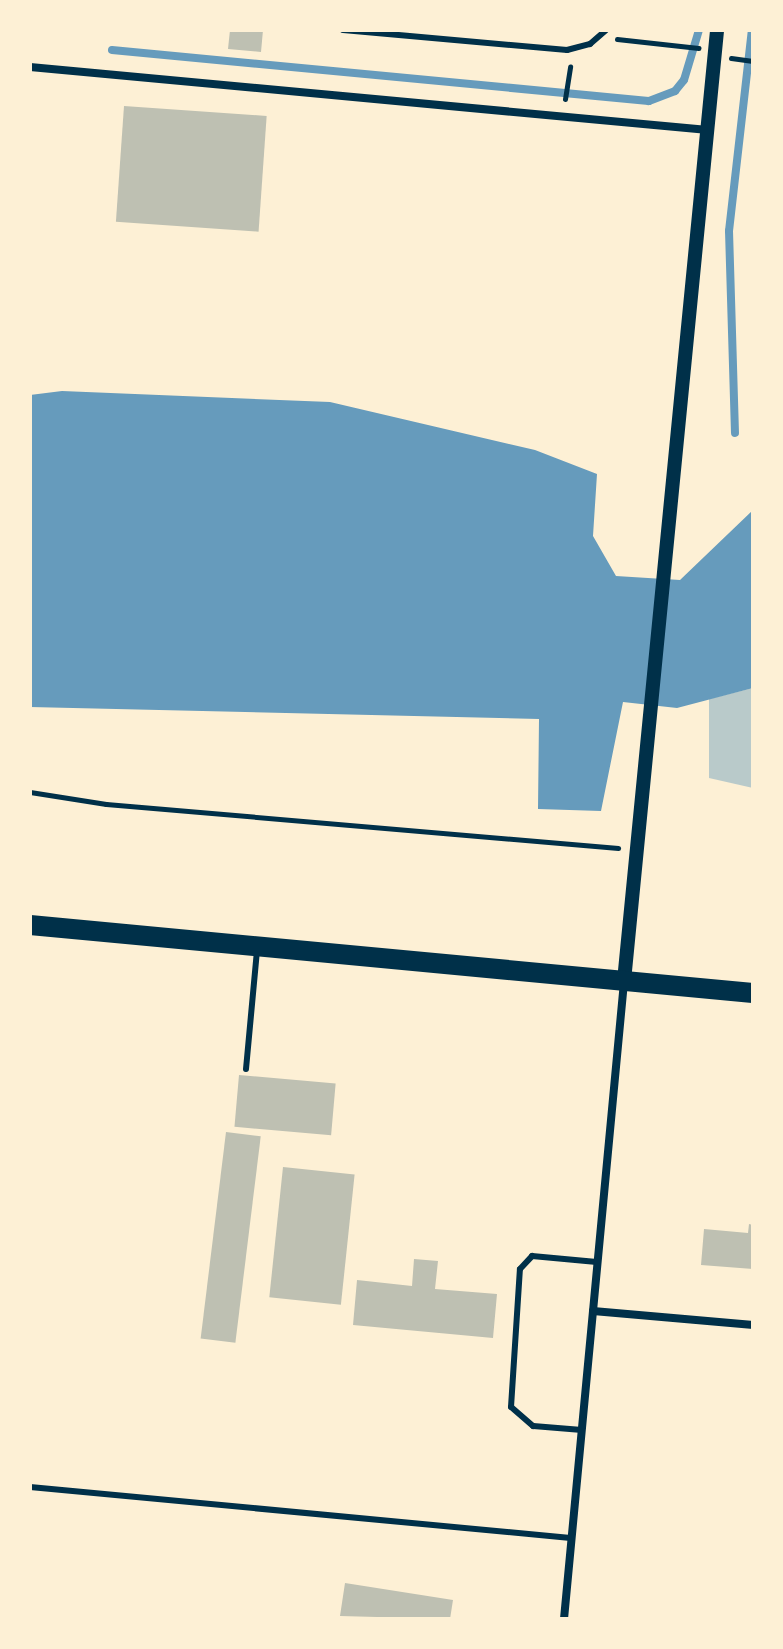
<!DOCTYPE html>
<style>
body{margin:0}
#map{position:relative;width:783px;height:1649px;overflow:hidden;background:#fdf0d5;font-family:"Golos Text",sans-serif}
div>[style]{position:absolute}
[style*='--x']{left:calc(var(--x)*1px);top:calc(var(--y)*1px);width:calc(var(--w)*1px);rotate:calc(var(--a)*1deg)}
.green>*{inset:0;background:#b9caca}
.water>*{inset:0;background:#669bbc}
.stream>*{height:8px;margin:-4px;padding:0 4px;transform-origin:4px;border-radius:4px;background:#669bbc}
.building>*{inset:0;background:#bec0b2;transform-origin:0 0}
.path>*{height:5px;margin:-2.5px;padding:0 2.5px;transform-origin:2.5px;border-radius:2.5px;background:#003049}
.service>*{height:6px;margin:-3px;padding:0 3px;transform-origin:3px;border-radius:3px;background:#003049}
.minor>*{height:8px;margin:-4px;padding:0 4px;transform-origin:4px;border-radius:4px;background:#003049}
.tertiary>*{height:14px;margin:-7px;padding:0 7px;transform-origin:7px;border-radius:7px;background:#003049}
.primary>*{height:20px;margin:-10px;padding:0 10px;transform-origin:10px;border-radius:10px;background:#003049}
span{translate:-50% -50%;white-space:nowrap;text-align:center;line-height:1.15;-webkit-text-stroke:8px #fdf0d5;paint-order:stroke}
.frame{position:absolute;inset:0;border:32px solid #fdf0d5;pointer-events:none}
</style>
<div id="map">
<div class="green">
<i style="clip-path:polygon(753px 688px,753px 788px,709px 778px,709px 699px)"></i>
</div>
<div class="water">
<i style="clip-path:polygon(62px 391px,330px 402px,535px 450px,597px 474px,593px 536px,616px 576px,680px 580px,753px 510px,753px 688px,677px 708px,623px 702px,601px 811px,538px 809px,539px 719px,30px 707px,30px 395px)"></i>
</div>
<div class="stream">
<i style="--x:112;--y:50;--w:539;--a:5.43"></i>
<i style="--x:649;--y:101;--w:28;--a:-21"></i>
<i style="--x:675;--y:91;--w:14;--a:-51"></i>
<i style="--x:684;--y:80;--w:52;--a:-73.3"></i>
<i style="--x:735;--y:433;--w:202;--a:-91.7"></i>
<i style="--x:729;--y:231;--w:202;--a:-83.5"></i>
</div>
<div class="building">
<i style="clip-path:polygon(230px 30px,263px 30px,261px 52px,228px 49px)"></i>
<i style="left:124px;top:106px;width:143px;height:116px;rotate:4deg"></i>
<i style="left:239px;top:1075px;width:97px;height:52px;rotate:5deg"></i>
<i style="left:226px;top:1132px;width:35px;height:208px;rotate:7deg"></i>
<i style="left:283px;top:1167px;width:72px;height:131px;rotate:6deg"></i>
<i style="clip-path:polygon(749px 1224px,753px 1225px,753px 1269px,701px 1265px,704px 1229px,748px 1233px)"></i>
<i style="clip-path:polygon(414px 1259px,438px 1261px,435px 1289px,497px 1294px,493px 1338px,353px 1325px,357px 1280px,412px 1286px)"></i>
<i style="clip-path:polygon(345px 1583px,453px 1600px,450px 1619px,340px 1616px)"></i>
</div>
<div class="path">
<i style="--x:617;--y:39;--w:82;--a:6.3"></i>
<i style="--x:731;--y:58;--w:22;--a:8"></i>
<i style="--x:565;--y:99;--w:33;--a:-81"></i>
<i style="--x:30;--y:792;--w:77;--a:9"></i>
<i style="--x:106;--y:804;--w:514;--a:4.91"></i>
</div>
<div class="service">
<i style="--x:343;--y:30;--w:225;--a:5.1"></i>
<i style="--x:567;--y:50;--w:24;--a:-15"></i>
<i style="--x:590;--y:44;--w:21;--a:-41"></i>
<i style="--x:246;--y:1069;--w:120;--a:-84.7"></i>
<i style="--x:582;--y:1430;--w:49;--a:-175.3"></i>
<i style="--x:533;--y:1426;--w:29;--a:-139"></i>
<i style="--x:511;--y:1407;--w:138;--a:-86.3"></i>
<i style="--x:520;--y:1269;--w:18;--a:-47"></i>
<i style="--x:532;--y:1256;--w:65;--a:5.3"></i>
<i style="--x:30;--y:1487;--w:543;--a:5.39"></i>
</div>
<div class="minor">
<i style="--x:30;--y:67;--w:681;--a:5.31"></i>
<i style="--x:593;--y:1311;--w:161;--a:5"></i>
<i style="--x:564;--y:1619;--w:640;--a:-84.62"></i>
</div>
<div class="tertiary">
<i style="--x:624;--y:981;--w:956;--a:-84.41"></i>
</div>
<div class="primary">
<i style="--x:30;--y:925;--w:726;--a:5.37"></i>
</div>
<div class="frame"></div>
</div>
